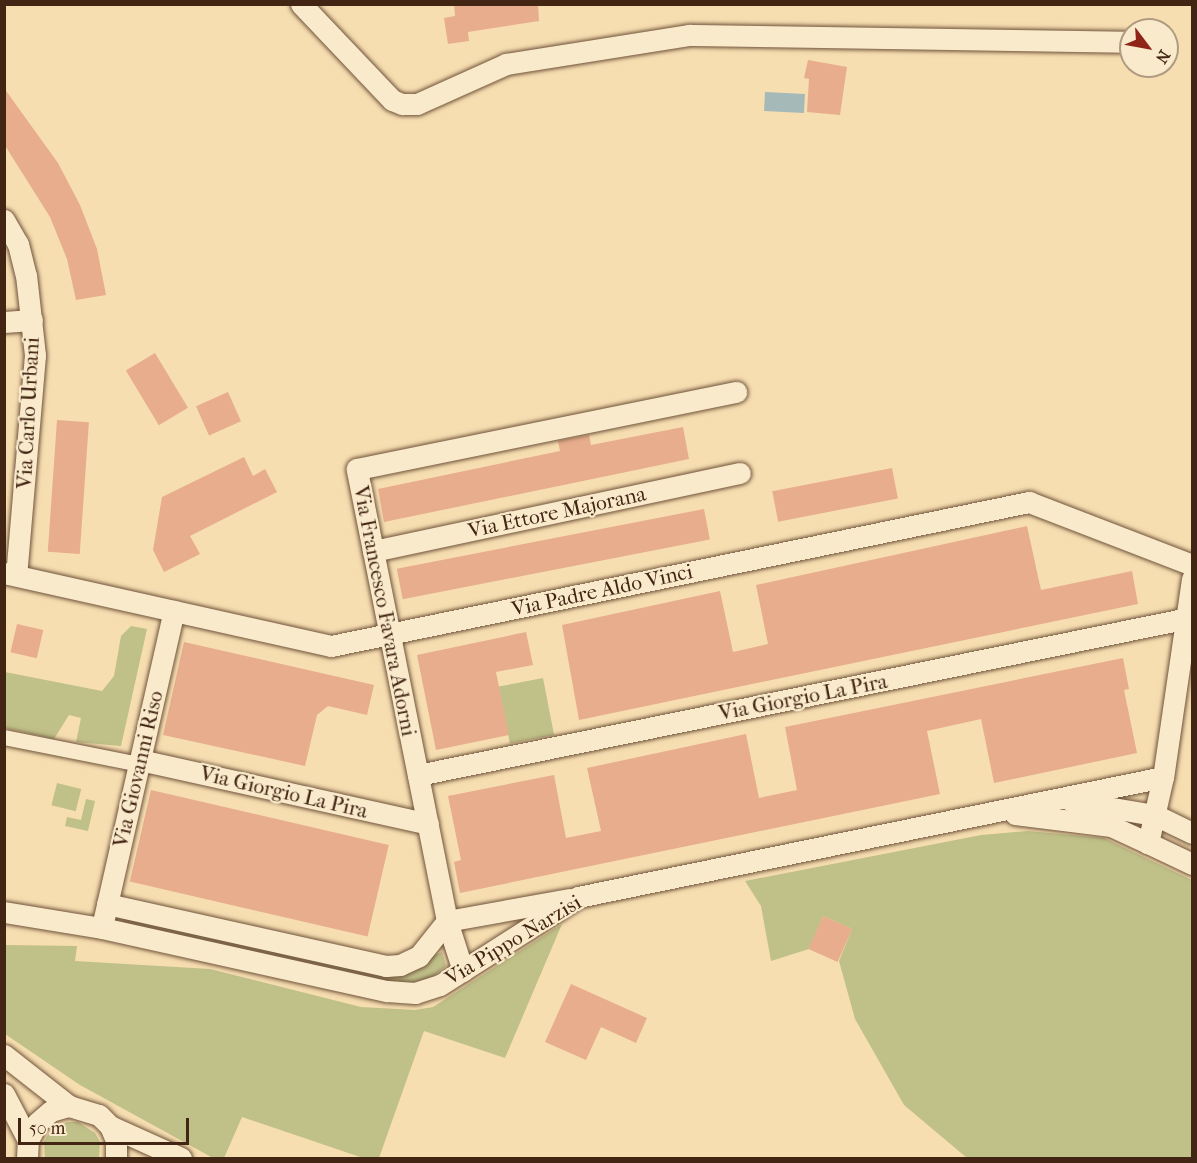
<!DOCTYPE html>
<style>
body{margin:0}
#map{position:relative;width:1197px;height:1163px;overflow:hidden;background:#f7deb1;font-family:"IM FELL French Canon",serif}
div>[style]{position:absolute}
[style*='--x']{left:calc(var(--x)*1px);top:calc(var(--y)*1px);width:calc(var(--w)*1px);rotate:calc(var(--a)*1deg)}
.green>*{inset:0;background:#c0c089;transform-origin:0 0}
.water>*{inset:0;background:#a4b9b8;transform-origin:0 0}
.building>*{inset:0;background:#e7ad8d;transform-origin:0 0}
.roads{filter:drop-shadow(0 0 2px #6f533a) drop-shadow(0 0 2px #6f533a)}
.pedestrian>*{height:15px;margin:-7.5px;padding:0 7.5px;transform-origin:7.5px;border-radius:7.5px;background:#faeacc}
.minor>*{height:21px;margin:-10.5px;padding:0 10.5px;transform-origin:10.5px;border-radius:10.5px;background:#faeacc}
span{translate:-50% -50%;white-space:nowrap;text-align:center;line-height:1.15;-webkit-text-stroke:4.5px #faeacc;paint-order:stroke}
.street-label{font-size:21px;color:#422513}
.frame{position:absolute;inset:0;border:6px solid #422513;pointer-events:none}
.north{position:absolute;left:1119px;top:18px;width:60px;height:60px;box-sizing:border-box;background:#faeacc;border:2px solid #b09b82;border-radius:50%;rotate:122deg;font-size:16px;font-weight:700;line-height:24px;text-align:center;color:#422513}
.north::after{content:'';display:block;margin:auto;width:21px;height:27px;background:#8f2418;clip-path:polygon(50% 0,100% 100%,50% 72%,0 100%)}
.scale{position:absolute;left:18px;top:1118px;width:171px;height:27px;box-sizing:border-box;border:3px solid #422513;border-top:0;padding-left:8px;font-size:18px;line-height:21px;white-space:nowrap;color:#422513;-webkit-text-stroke:4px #faeacc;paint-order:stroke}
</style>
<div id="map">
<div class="green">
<i style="clip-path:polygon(131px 626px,147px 629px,121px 746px,76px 742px,81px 718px,69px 715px,54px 739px,5px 728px,5px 672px,102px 691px,114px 676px,121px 636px)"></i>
<i style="left:543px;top:678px;width:58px;height:45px;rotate:79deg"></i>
<i style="left:57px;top:783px;width:25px;height:23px;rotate:14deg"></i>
<i style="clip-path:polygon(86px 799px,95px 801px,88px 831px,65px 826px,67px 817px,81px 820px)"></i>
<i style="clip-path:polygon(1028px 831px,1104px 838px,1192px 880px,1192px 1158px,967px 1158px,904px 1105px,855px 1019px,839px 961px,852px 929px,823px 916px,809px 949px,771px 961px,761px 906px,745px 881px,981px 835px)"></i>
<i style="clip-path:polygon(124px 917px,389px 974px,442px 952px,446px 966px,431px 978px,404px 984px,123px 922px)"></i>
<i style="clip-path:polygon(562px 924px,505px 1058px,424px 1031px,379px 1158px,363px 1158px,242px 1117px,224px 1158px,213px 1158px,80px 1085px,5px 1034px,5px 945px,77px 946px,75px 961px,210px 969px,361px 1007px,415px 1010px,433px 1007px)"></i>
<i style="clip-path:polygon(67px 1122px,78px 1122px,95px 1133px,100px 1142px,99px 1158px,45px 1158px,44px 1142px,49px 1133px)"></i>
</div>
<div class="water">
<i style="left:765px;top:92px;width:40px;height:19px;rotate:3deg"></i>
</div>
<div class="building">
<i style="clip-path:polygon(454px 4px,538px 4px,539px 21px,468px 32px,469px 41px,448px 44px,444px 18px,455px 16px)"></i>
<i style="clip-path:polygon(808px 60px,847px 67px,840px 115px,807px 112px,809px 79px,804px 78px)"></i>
<i style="clip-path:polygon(4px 88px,58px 163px,80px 205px,97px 249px,106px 295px,76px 300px,67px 259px,50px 217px,4px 144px)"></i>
<i style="left:155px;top:353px;width:64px;height:34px;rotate:59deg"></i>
<i style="left:228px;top:392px;width:32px;height:35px;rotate:66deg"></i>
<i style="left:57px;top:420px;width:32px;height:132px;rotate:4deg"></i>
<i style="clip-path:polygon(683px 427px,689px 459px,384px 522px,378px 489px,560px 451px,558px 441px,589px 435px,591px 445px)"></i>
<i style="clip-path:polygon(244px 457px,253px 476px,265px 469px,277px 492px,190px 536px,200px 554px,164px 572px,153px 550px,162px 497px)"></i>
<i style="left:892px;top:468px;width:31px;height:122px;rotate:79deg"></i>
<i style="left:704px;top:509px;width:31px;height:313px;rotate:79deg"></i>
<i style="clip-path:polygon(1027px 526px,1041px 590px,1132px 571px,1138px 604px,579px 720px,562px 625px,720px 591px,733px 652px,768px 644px,756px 585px)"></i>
<i style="left:17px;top:624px;width:27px;height:29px;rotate:13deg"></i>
<i style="clip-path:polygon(526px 632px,533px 665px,496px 672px,509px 735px,436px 750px,417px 655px)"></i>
<i style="clip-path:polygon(184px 642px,374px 685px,367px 715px,328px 706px,317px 715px,305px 766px,163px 735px)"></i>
<i style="clip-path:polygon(1123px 658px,1129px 689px,1124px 690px,1137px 753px,994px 783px,981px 719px,927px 731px,940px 794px,460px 893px,454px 862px,461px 860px,448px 796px,554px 775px,566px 838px,601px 831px,587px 768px,746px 734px,759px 798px,797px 790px,785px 727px)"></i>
<i style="left:151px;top:790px;width:244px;height:94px;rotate:13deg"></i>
<i style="left:823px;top:916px;width:32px;height:36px;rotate:24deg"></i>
<i style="clip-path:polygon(571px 984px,647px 1018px,636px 1043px,601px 1027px,586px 1060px,545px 1042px)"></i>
</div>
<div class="roads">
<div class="pedestrian">
<i style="--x:4;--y:737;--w:138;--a:11.3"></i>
</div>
<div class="minor">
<i style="--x:301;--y:4;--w:132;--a:46.5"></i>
<i style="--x:392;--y:100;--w:11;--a:22"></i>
<i style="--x:402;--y:104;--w:15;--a:0"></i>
<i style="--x:417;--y:104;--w:98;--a:-24.2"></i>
<i style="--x:506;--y:64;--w:185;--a:-9"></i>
<i style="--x:689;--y:35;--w:442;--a:0.9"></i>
<i style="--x:4;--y:220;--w:28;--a:60"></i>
<i style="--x:18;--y:244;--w:32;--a:76"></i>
<i style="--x:26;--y:275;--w:81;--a:83.6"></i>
<i style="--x:35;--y:355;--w:221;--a:94.9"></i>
<i style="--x:4;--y:322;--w:28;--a:-4"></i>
<i style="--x:373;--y:551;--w:375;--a:-12"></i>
<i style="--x:4;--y:573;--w:335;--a:12.6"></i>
<i style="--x:331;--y:646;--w:713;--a:-11.66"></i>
<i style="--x:1029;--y:502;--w:175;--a:21.1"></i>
<i style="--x:1192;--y:579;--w:200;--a:98.3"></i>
<i style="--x:1163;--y:777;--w:68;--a:102.8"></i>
<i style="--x:1148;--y:843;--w:49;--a:25.5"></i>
<i style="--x:140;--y:760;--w:295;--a:12.5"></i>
<i style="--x:418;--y:775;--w:786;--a:-11.52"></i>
<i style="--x:1071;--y:801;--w:85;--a:9.5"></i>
<i style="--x:1155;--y:815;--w:41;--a:25.9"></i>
<i style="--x:1015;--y:814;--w:97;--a:7.1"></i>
<i style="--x:1111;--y:826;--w:41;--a:24.7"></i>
<i style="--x:107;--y:904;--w:286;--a:12.5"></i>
<i style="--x:386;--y:966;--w:14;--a:-4"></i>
<i style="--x:400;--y:965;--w:21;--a:-25"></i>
<i style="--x:419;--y:956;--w:45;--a:-51.3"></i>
<i style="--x:447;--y:921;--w:124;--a:-10.2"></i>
<i style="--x:4;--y:912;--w:99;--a:9.3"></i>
<i style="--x:102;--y:928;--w:292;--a:12.5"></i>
<i style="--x:387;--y:991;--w:28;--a:4"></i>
<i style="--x:415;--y:993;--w:26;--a:-18"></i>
<i style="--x:440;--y:985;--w:164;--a:-32.5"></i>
<i style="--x:578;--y:897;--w:597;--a:-11.59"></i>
<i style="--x:104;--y:918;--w:315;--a:-77.2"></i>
<i style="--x:463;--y:971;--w:52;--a:-107.7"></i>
<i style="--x:447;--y:921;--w:461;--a:-101.3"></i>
<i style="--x:357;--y:469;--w:387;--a:-11.5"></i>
<i style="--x:4;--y:1055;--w:83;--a:38.1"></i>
<i style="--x:4;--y:1094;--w:52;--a:62.4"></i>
<i style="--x:110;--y:1126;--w:78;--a:24.3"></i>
<i style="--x:27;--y:1158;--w:18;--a:-87"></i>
<i style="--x:28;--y:1140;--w:19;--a:-62"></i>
<i style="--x:37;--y:1123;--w:18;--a:-41"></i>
<i style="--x:51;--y:1111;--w:19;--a:-16"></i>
<i style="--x:69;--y:1106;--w:31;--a:17"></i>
<i style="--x:99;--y:1115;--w:16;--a:45"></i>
<i style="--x:110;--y:1126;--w:15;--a:67"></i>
<i style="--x:116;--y:1140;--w:18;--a:90"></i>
</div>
</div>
<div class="street-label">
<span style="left:28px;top:413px;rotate:-87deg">Via Carlo Urbani</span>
<span style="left:557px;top:512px;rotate:-12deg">Via Ettore Majorana</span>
<span style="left:602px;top:590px;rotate:-12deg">Via Padre Aldo Vinci</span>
<span style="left:385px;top:611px;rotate:79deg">Via Francesco Favara Adorni</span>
<span style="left:803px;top:697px;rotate:-11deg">Via Giorgio La Pira</span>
<span style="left:138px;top:769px;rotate:-77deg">Via Giovanni Riso</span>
<span style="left:284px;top:792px;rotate:13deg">Via Giorgio La Pira</span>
<span style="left:513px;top:940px;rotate:-31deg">Via Pippo Narzisi</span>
</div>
<div class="frame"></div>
<div class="north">N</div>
<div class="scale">50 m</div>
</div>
